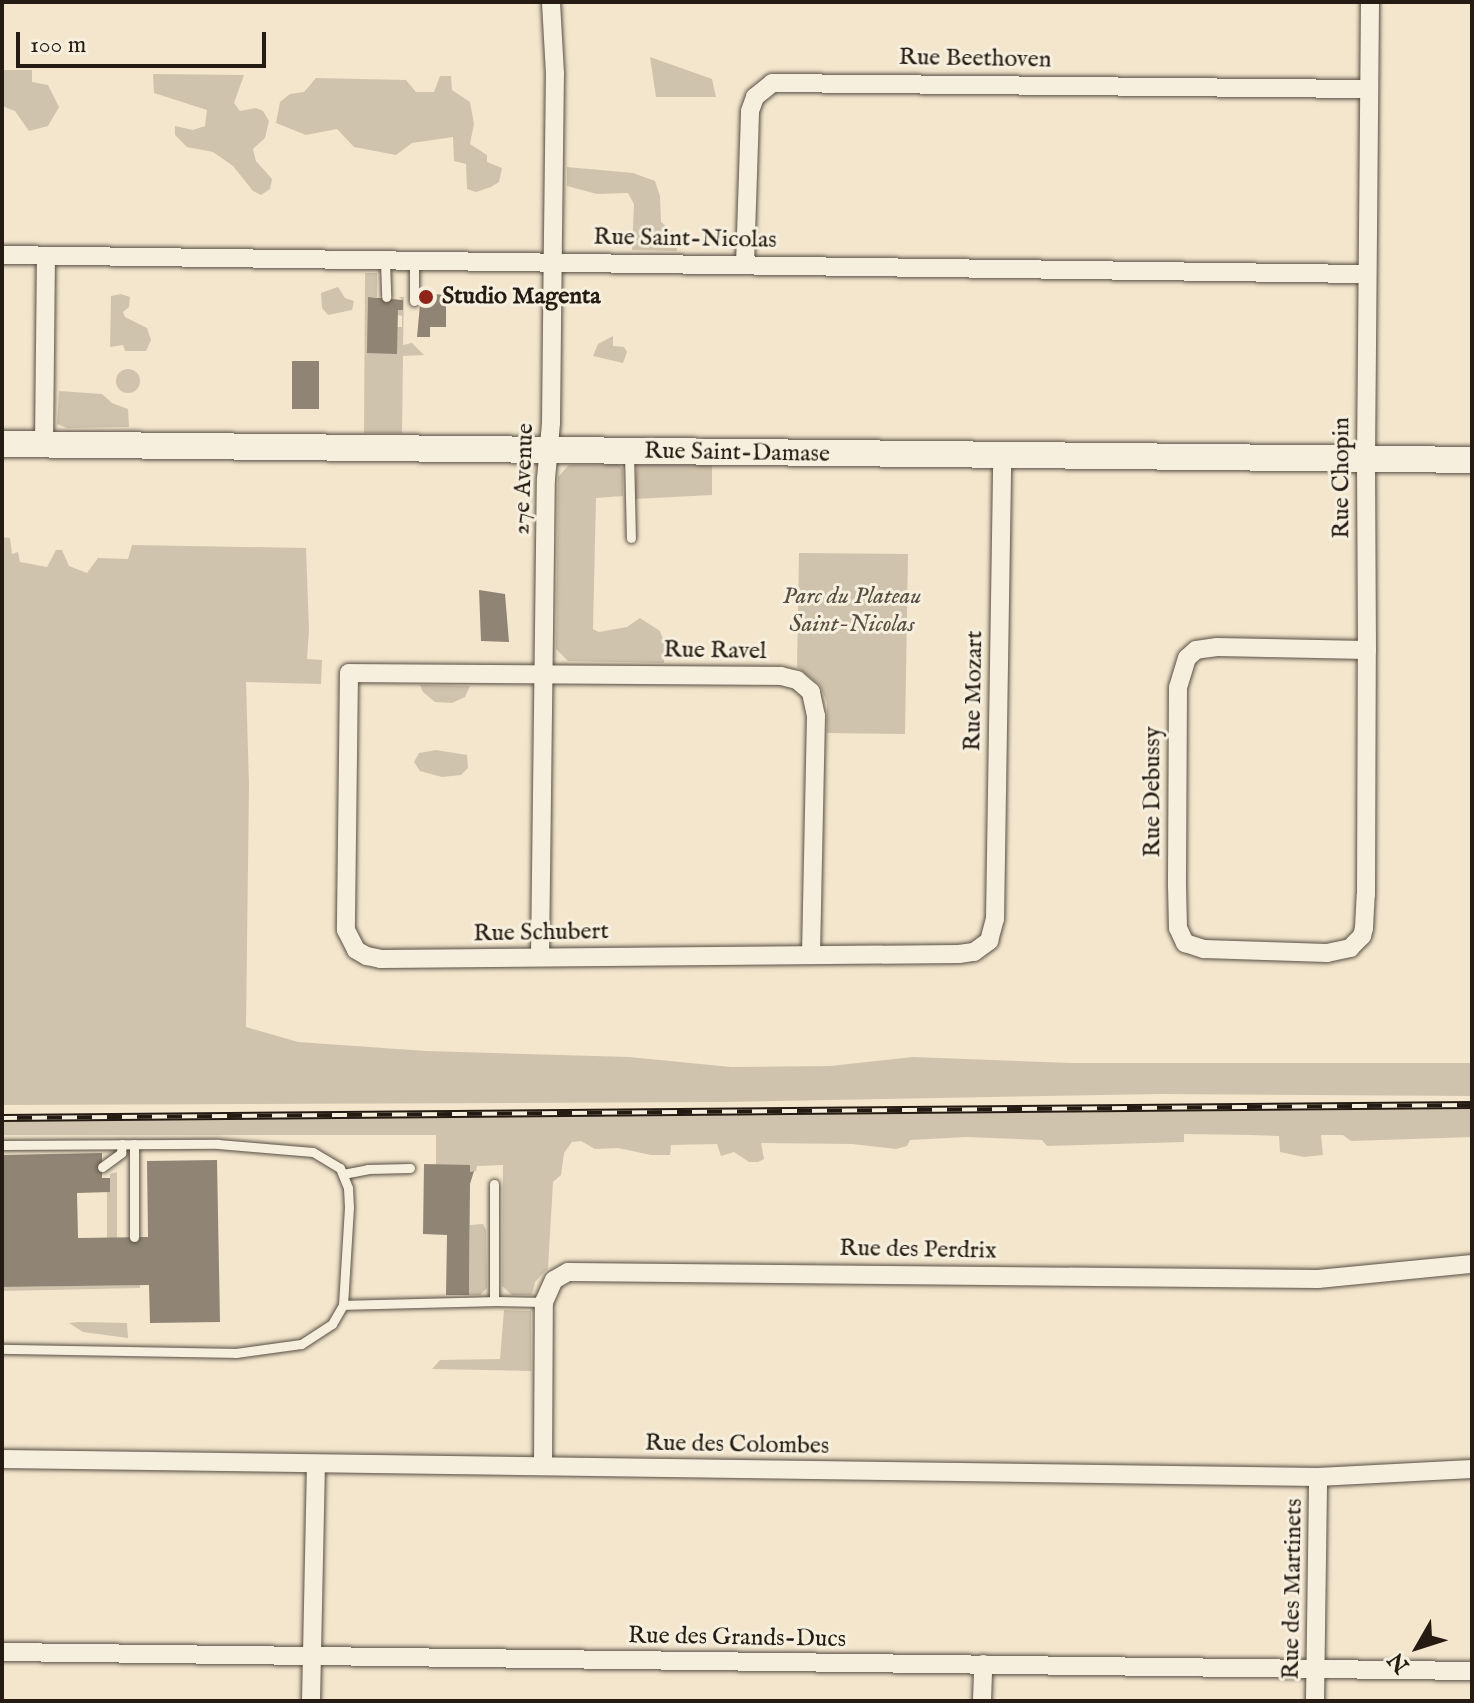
<!DOCTYPE html>
<style>
body{margin:0}
#map{position:relative;width:1474px;height:1703px;overflow:hidden;background:#f3e6cd;font-family:"IM FELL English",serif}
div>[style]{position:absolute}
[style*='--x']{left:calc(var(--x)*1px);top:calc(var(--y)*1px);width:calc(var(--w)*1px);rotate:calc(var(--a)*1deg)}
.green>*{inset:0;background:#d0c3ad}
.round{border-radius:50%}
.building>*{inset:0;background:#908574;transform-origin:0 0}
.roads{filter:drop-shadow(0 0 2px #584e42) drop-shadow(0 0 2px #584e42)}
.lane>*{height:9px;margin:-4.5px;padding:0 4.5px;transform-origin:4.5px;border-radius:4.5px;background:#f7efde}
.street>*{height:18px;margin:-9px;padding:0 9px;transform-origin:9px;border-radius:9px;background:#f7efde}
.secondary>*{height:26px;margin:-13px;padding:0 13px;transform-origin:13px;border-radius:13px;background:#f7efde}
.rail>*{height:8px;margin-top:-4px;transform-origin:0;background:repeating-linear-gradient(90deg,#f7efde 0 15px,#251b13 0 30px);box-sizing:border-box;border-block:2px solid #251b13}
.dots>*{width:22px;height:22px;translate:-50% -50%;box-sizing:border-box;border:4px solid #f7efde;border-radius:50%}
span{translate:-50% -50%;white-space:nowrap;text-align:center;line-height:1.15;-webkit-text-stroke:6px #f7efde;paint-order:stroke}
.street-label{font-size:24px;color:#251b13}
.poi-label{font-size:24px;color:#251b13;font-weight:700}
.left{translate:0 -50%;text-align:left}
.park-label{font-size:24px;color:#584d41;font-style:italic}
.frame{position:absolute;inset:0;border:4px solid #251b13;pointer-events:none}
.north{position:absolute;left:1378px;top:1607px;width:80px;height:80px;-webkit-text-stroke:6px #f7efde;paint-order:stroke;rotate:231deg;font-size:22px;font-weight:700;line-height:32px;text-align:center;color:#251b13}
.north::after{content:'';display:block;margin:auto;width:28px;height:36px;background:#251b13;clip-path:polygon(50% 0,100% 100%,50% 72%,0 100%)}
.scale{position:absolute;left:16px;top:32px;width:250px;height:36px;box-sizing:border-box;border:4px solid #251b13;border-top:0;padding-left:10px;font-size:24px;line-height:28px;white-space:nowrap;color:#251b13;-webkit-text-stroke:6px #f7efde;paint-order:stroke}
</style>
<div id="map">
<div class="green">
<i style="clip-path:polygon(650px 57px,712px 79px,716px 97px,656px 97px)"></i>
<i style="clip-path:polygon(2px 70px,32px 70px,32px 82px,48px 85px,59px 107px,48px 126px,29px 131px,15px 111px,2px 106px)"></i>
<i style="clip-path:polygon(153px 74px,244px 75px,234px 103px,240px 111px,256px 108px,263px 111px,269px 121px,265px 138px,253px 149px,256px 161px,272px 179px,270px 189px,261px 195px,253px 191px,233px 166px,213px 152px,187px 147px,175px 135px,175px 126px,193px 130px,205px 126px,207px 110px,154px 93px)"></i>
<i style="clip-path:polygon(440px 76px,451px 76px,452px 90px,470px 102px,474px 124px,470px 144px,487px 155px,487px 162px,502px 168px,499px 182px,491px 187px,476px 192px,467px 189px,466px 164px,454px 161px,453px 137px,412px 143px,396px 155px,354px 147px,337px 129px,306px 135px,276px 123px,280px 102px,290px 94px,304px 92px,316px 78px,406px 80px,416px 92px,434px 92px)"></i>
<i style="clip-path:polygon(567px 167px,633px 173px,655px 181px,660px 196px,661px 222px,676px 235px,677px 251px,632px 250px,634px 204px,628px 193px,597px 194px,567px 186px)"></i>
<i style="clip-path:polygon(365px 273px,377px 273px,377px 297px,368px 297px,397px 327px,402px 327px,402px 316px,398px 315px,398px 310px,403px 310px,403px 301px,399px 297px,404px 297px,403px 345px,412px 343px,424px 355px,403px 356px,402px 433px,364px 433px)"></i>
<i style="clip-path:polygon(338px 287px,345px 298px,354px 301px,352px 310px,328px 315px,322px 308px,321px 293px)"></i>
<i style="clip-path:polygon(121px 294px,130px 297px,129px 307px,123px 312px,125px 317px,147px 328px,151px 340px,146px 351px,125px 351px,123px 345px,110px 347px,111px 296px)"></i>
<i style="clip-path:polygon(613px 336px,613px 346px,624px 347px,627px 352px,623px 363px,593px 356px,598px 344px)"></i>
<i class="round" style="left:116px;top:369px;width:24px;height:24px"></i>
<i style="clip-path:polygon(59px 391px,102px 394px,112px 403px,128px 409px,129px 427px,67px 428px,57px 424px)"></i>
<i style="clip-path:polygon(618px 464px,623px 469px,623px 496px,596px 498px,593px 629px,599px 632px,627px 627px,640px 618px,660px 631px,665px 644px,664px 663px,568px 661px,556px 649px,558px 477px,569px 465px)"></i>
<i style="clip-path:polygon(637px 465px,712px 465px,712px 495px,634px 499px)"></i>
<i style="clip-path:polygon(2px 537px,10px 538px,12px 554px,18px 552px,20px 562px,47px 567px,56px 550px,62px 550px,69px 566px,87px 573px,98px 558px,128px 559px,132px 545px,306px 548px,309px 630px,307px 659px,322px 660px,321px 684px,246px 682px,249px 785px,246px 1027px,298px 1042px,426px 1051px,629px 1057px,731px 1067px,830px 1066px,913px 1057px,1071px 1063px,1472px 1063px,1472px 1096px,1159px 1094px,720px 1102px,2px 1105px)"></i>
<i style="clip-path:polygon(799px 553px,908px 554px,905px 734px,827px 733px,827px 703px,820px 685px,797px 667px)"></i>
<i style="clip-path:polygon(420px 685px,470px 686px,465px 697px,452px 703px,435px 702px,423px 692px)"></i>
<i style="clip-path:polygon(436px 750px,467px 755px,468px 768px,461px 775px,442px 777px,420px 771px,414px 762px,419px 753px)"></i>
<i style="clip-path:polygon(1472px 1109px,1472px 1137px,1351px 1141px,1343px 1135px,1321px 1135px,1323px 1155px,1304px 1157px,1280px 1152px,1279px 1136px,1251px 1135px,1184px 1134px,1184px 1142px,1047px 1146px,1042px 1140px,966px 1137px,910px 1140px,907px 1146px,896px 1149px,852px 1144px,761px 1143px,764px 1159px,758px 1162px,749px 1162px,734px 1152px,721px 1156px,717px 1144px,671px 1145px,670px 1155px,651px 1155px,618px 1148px,595px 1149px,581px 1141px,572px 1142px,564px 1153px,561px 1175px,553px 1182px,548px 1268px,535px 1282px,532px 1295px,512px 1295px,502px 1286px,503px 1165px,477px 1166px,476px 1171px,470px 1172px,470px 1165px,436px 1165px,436px 1135px,2px 1135px,2px 1121px)"></i>
<i style="clip-path:polygon(117px 1172px,117px 1238px,107px 1238px,107px 1192px,110px 1192px,110px 1174px)"></i>
<i style="clip-path:polygon(483px 1224px,486px 1230px,487px 1288px,480px 1295px,469px 1295px,470px 1225px)"></i>
<i style="clip-path:polygon(140px 1285px,140px 1288px,2px 1291px,2px 1287px)"></i>
<i style="clip-path:polygon(504px 1310px,531px 1311px,531px 1371px,432px 1369px,440px 1360px,500px 1359px)"></i>
<i style="clip-path:polygon(79px 1322px,127px 1323px,128px 1338px,83px 1332px,69px 1323px)"></i>
</div>
<div class="building">
<i style="clip-path:polygon(421px 293px,446px 295px,446px 327px,430px 327px,430px 337px,417px 337px)"></i>
<i style="clip-path:polygon(368px 297px,403px 300px,403px 310px,398px 310px,397px 354px,367px 353px)"></i>
<i style="left:292px;top:361px;width:27px;height:48px"></i>
<i style="clip-path:polygon(479px 590px,505px 594px,509px 642px,481px 641px)"></i>
<i style="clip-path:polygon(102px 1153px,102px 1178px,110px 1178px,110px 1192px,77px 1193px,78px 1238px,148px 1237px,147px 1161px,217px 1160px,220px 1322px,150px 1323px,149px 1285px,2px 1287px,2px 1155px)"></i>
<i style="clip-path:polygon(424px 1164px,470px 1165px,470px 1172px,474px 1171px,470px 1184px,469px 1295px,446px 1295px,447px 1235px,423px 1234px)"></i>
</div>
<div class="roads">
<div class="lane">
<i style="--x:385;--y:261;--w:36;--a:88"></i>
<i style="--x:414;--y:261;--w:40;--a:90"></i>
<i style="--x:629;--y:453;--w:85;--a:88.7"></i>
<i style="--x:134;--y:1144;--w:93;--a:90"></i>
<i style="--x:2;--y:1145;--w:216;--a:-0.3"></i>
<i style="--x:218;--y:1144;--w:95;--a:4.8"></i>
<i style="--x:313;--y:1152;--w:31;--a:31"></i>
<i style="--x:340;--y:1168;--w:22;--a:68"></i>
<i style="--x:348;--y:1188;--w:19;--a:87"></i>
<i style="--x:349;--y:1207;--w:98;--a:93.5"></i>
<i style="--x:343;--y:1305;--w:22;--a:120"></i>
<i style="--x:332;--y:1324;--w:37;--a:147"></i>
<i style="--x:301;--y:1344;--w:66;--a:172.1"></i>
<i style="--x:236;--y:1353;--w:234;--a:-179"></i>
<i style="--x:102;--y:1167;--w:24;--a:-36"></i>
<i style="--x:121;--y:1153;--w:9;--a:-84"></i>
<i style="--x:343;--y:1174;--w:25;--a:-11"></i>
<i style="--x:368;--y:1169;--w:42;--a:-1.4"></i>
<i style="--x:494;--y:1184;--w:117;--a:90"></i>
<i style="--x:494;--y:1301;--w:50;--a:1.1"></i>
<i style="--x:343;--y:1305;--w:151;--a:-1.5"></i>
</div>
<div class="street">
<i style="--x:2;--y:255;--w:1365;--a:0.8"></i>
<i style="--x:745;--y:264;--w:153;--a:-88.1"></i>
<i style="--x:750;--y:111;--w:15;--a:-70"></i>
<i style="--x:755;--y:97;--w:22;--a:-39"></i>
<i style="--x:772;--y:83;--w:596;--a:0.58"></i>
<i style="--x:44;--y:444;--w:188;--a:-89.4"></i>
<i style="--x:1367;--y:650;--w:150;--a:-178.9"></i>
<i style="--x:1217;--y:647;--w:21;--a:172"></i>
<i style="--x:1196;--y:650;--w:12;--a:138"></i>
<i style="--x:1187;--y:658;--w:31;--a:107"></i>
<i style="--x:1178;--y:688;--w:197;--a:90.3"></i>
<i style="--x:1177;--y:885;--w:43;--a:88.7"></i>
<i style="--x:1178;--y:928;--w:17;--a:65"></i>
<i style="--x:1185;--y:943;--w:20;--a:18"></i>
<i style="--x:1204;--y:949;--w:123;--a:1.9"></i>
<i style="--x:1327;--y:953;--w:24;--a:-12"></i>
<i style="--x:1350;--y:948;--w:17;--a:-45"></i>
<i style="--x:1362;--y:936;--w:8;--a:-76"></i>
<i style="--x:1364;--y:928;--w:33;--a:-87"></i>
<i style="--x:1366;--y:895;--w:245;--a:-89.8"></i>
<i style="--x:1367;--y:650;--w:190;--a:-90.3"></i>
<i style="--x:1366;--y:460;--w:458;--a:-89.5"></i>
<i style="--x:811;--y:954;--w:238;--a:-88.8"></i>
<i style="--x:816;--y:716;--w:25;--a:-102"></i>
<i style="--x:811;--y:692;--w:18;--a:-139"></i>
<i style="--x:797;--y:680;--w:16;--a:-166"></i>
<i style="--x:781;--y:676;--w:432;--a:-179.6"></i>
<i style="--x:349;--y:673;--w:257;--a:90.7"></i>
<i style="--x:346;--y:930;--w:22;--a:63"></i>
<i style="--x:356;--y:950;--w:13;--a:29"></i>
<i style="--x:367;--y:956;--w:14;--a:12"></i>
<i style="--x:381;--y:959;--w:578;--a:-0.5"></i>
<i style="--x:959;--y:954;--w:15;--a:-8"></i>
<i style="--x:974;--y:952;--w:19;--a:-36"></i>
<i style="--x:989;--y:941;--w:23;--a:-75"></i>
<i style="--x:995;--y:919;--w:463;--a:-89.1"></i>
<i style="--x:540;--y:957;--w:478;--a:-89.3"></i>
<i style="--x:546;--y:479;--w:56;--a:-84.9"></i>
<i style="--x:551;--y:423;--w:189;--a:-89.4"></i>
<i style="--x:553;--y:234;--w:160;--a:-89.3"></i>
<i style="--x:555;--y:74;--w:72;--a:-93.2"></i>
<i style="--x:2;--y:1459;--w:1316;--a:0.78"></i>
<i style="--x:1318;--y:1477;--w:154;--a:-3"></i>
<i style="--x:543;--y:1466;--w:164;--a:-89.7"></i>
<i style="--x:544;--y:1302;--w:24;--a:-66"></i>
<i style="--x:554;--y:1280;--w:16;--a:-30"></i>
<i style="--x:568;--y:1272;--w:750;--a:0.53"></i>
<i style="--x:1318;--y:1279;--w:155;--a:-5.6"></i>
<i style="--x:2;--y:1652;--w:1470;--a:0.74"></i>
<i style="--x:311;--y:1701;--w:237;--a:-88.8"></i>
<i style="--x:982;--y:1701;--w:37;--a:-88"></i>
<i style="--x:1315;--y:1701;--w:224;--a:-89.2"></i>
</div>
<div class="secondary">
<i style="--x:2;--y:444;--w:1470;--a:0.62"></i>
</div>
</div>
<div class="rail">
<i style="--x:2;--y:1118;--w:1470;--a:-0.51"></i>
</div>
<div class="dots">
<i style="left:426px;top:297px;background:#8f2418"></i>
</div>
<div class="street-label">
<span style="left:975px;top:59px;rotate:1deg">Rue Beethoven</span>
<span style="left:685px;top:239px;rotate:1deg">Rue Saint-Nicolas</span>
<span style="left:737px;top:453px;rotate:1deg">Rue Saint-Damase</span>
<span style="left:1342px;top:478px;rotate:-90deg">Rue Chopin</span>
<span style="left:524px;top:479px;rotate:-88deg">27e Avenue</span>
<span style="left:715px;top:651px;rotate:1deg">Rue Ravel</span>
<span style="left:974px;top:691px;rotate:-89deg">Rue Mozart</span>
<span style="left:1153px;top:792px;rotate:-90deg">Rue Debussy</span>
<span style="left:541px;top:933px;rotate:-1deg">Rue Schubert</span>
<span style="left:918px;top:1250px;rotate:1deg">Rue des Perdrix</span>
<span style="left:737px;top:1445px;rotate:1deg">Rue des Colombes</span>
<span style="left:1293px;top:1589px;rotate:-89deg">Rue des Martinets</span>
<span style="left:737px;top:1638px;rotate:1deg">Rue des Grands-Ducs</span>
</div>
<div class="poi-label">
<span class="left" style="left:442px;top:297px">Studio Magenta</span>
</div>
<div class="park-label">
<span style="left:852px;top:611px">Parc du Plateau<br>Saint-Nicolas</span>
</div>
<div class="frame"></div>
<div class="north">N</div>
<div class="scale">100 m</div>
</div>
